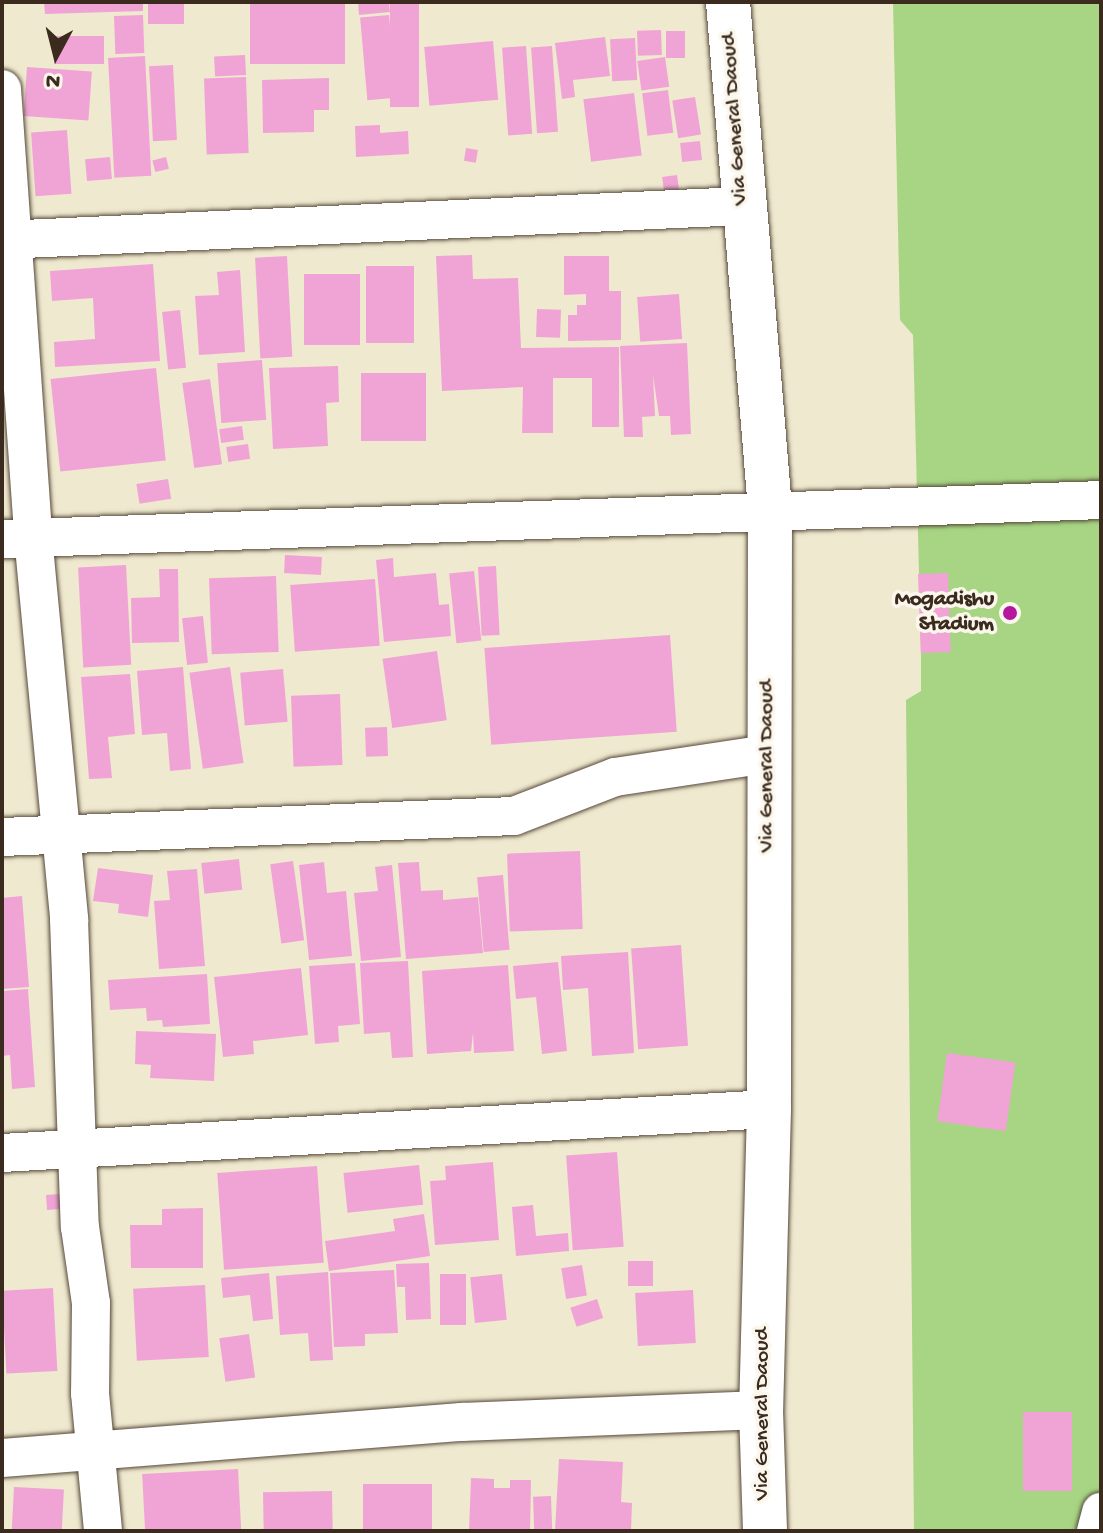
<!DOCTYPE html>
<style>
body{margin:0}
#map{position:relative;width:1103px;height:1533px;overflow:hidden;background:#efe9cf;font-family:"Gochi Hand",sans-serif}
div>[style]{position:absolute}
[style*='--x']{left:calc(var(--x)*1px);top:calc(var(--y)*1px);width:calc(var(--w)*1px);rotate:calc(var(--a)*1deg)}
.green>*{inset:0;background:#a7d583}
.building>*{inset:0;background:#f0a4d6;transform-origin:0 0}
.roads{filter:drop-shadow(0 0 2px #564739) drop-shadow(0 0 2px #564739)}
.minor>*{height:38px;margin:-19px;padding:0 19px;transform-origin:19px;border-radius:19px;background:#fff}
.major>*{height:44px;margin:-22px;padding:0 22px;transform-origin:22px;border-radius:22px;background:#fff}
.dots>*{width:22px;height:22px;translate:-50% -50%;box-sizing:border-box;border:4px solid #fbf7ec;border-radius:50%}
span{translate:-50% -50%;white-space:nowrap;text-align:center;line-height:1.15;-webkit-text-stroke:7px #fbf7ec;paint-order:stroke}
.street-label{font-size:22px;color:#3b2a1e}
.poi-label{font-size:22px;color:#3b2a1e;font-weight:700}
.right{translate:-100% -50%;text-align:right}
.frame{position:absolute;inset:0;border:4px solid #3b2a1e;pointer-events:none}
.north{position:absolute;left:16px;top:16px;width:80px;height:80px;-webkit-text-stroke:6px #fbf7ec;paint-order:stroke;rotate:187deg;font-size:22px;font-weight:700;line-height:32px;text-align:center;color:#3b2a1e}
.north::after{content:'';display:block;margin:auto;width:28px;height:36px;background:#3b2a1e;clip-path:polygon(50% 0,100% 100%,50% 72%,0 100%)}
</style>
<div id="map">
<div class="green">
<i style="clip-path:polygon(893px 2px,1101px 2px,1101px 1531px,914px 1531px,906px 700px,921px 691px,921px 653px,913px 335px,900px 320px)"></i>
</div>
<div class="building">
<i style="clip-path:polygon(44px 2px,143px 2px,143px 11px,45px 14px)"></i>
<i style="left:148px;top:2px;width:36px;height:22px"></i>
<i style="left:250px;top:2px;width:95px;height:62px"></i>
<i style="clip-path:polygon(358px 2px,389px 2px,390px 12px,359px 15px)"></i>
<i style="left:390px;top:2px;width:29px;height:105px"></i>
<i style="left:143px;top:15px;width:38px;height:29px;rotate:88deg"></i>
<i style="left:389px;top:15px;width:83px;height:29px;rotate:85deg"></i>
<i style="left:661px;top:30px;width:25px;height:24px;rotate:88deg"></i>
<i style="left:666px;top:31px;width:19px;height:27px"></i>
<i style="left:104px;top:36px;width:28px;height:50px;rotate:90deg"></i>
<i style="clip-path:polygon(605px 37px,610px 76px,573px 80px,575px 97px,562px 99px,555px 43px)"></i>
<i style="left:635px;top:38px;width:42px;height:25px;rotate:87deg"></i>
<i style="left:493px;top:41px;width:59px;height:69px;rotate:85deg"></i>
<i style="left:526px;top:46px;width:88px;height:24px;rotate:86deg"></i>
<i style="left:552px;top:46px;width:86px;height:21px;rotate:86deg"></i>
<i style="left:245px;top:55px;width:20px;height:31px;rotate:87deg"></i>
<i style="left:145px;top:56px;width:120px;height:37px;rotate:87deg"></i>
<i style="left:665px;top:57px;width:30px;height:28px;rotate:82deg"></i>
<i style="left:173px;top:65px;width:75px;height:24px;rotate:87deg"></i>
<i style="left:27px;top:67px;width:65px;height:49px;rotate:4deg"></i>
<i style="left:246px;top:77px;width:76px;height:42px;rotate:88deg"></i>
<i style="clip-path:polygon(329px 78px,329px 110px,314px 110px,314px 132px,263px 133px,262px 80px)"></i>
<i style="left:668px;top:90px;width:43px;height:26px;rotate:83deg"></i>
<i style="left:634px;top:93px;width:63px;height:51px;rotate:83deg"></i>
<i style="left:695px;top:97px;width:38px;height:23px;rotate:81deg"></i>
<i style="clip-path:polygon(380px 125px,380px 133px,408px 131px,409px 154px,356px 157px,355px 126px)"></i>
<i style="left:67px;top:130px;width:64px;height:36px;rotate:86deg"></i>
<i style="left:700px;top:141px;width:19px;height:20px;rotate:84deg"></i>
<i style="left:466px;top:148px;width:12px;height:13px;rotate:9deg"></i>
<i style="left:110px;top:157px;width:22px;height:25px;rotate:85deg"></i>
<i style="left:166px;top:157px;width:12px;height:14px;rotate:76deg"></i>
<i style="left:677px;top:175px;width:15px;height:15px;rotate:82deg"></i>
<i style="clip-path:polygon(472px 255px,473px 279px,518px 278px,521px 348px,619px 347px,619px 427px,592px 427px,592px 378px,553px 378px,553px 433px,522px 433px,523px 387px,442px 391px,436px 256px)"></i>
<i style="left:287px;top:256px;width:101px;height:32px;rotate:87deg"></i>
<i style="clip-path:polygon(564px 256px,609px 256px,609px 291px,621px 291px,621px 340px,568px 341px,568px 315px,577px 315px,577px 305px,586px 305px,586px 294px,564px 295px)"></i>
<i style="clip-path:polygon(153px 264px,160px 361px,55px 367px,54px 342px,95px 339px,93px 298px,52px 301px,50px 271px)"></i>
<i style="left:366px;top:266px;width:48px;height:77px"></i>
<i style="clip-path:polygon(240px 270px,245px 352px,199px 355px,195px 296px,219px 295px,217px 272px)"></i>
<i style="left:304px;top:274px;width:56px;height:71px"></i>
<i style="left:679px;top:294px;width:45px;height:42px;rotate:86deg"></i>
<i style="left:537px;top:309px;width:24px;height:28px;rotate:2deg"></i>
<i style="left:180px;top:310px;width:58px;height:18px;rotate:84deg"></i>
<i style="clip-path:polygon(687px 343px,691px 434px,671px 435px,670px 416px,659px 416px,653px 375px,655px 416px,642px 417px,643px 437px,624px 437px,620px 346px)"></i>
<i style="left:262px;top:360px;width:60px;height:45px;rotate:86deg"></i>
<i style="clip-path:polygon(338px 366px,339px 402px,326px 403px,328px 446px,273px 449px,269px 368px)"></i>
<i style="left:156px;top:368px;width:93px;height:106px;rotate:84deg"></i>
<i style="left:361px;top:373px;width:65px;height:68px"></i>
<i style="left:210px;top:379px;width:86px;height:28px;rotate:82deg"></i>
<i style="left:242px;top:426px;width:14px;height:23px;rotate:82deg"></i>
<i style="left:248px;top:444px;width:15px;height:22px;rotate:82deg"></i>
<i style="left:168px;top:479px;width:20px;height:32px;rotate:81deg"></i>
<i style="left:285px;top:555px;width:37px;height:18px;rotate:3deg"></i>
<i style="clip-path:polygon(393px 558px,394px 577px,436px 573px,439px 605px,449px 604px,451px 636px,384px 642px,376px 560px)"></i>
<i style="left:126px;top:565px;width:100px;height:48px;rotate:87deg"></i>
<i style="left:496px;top:566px;width:69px;height:18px;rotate:87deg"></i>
<i style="clip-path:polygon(159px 569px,178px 569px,179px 642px,132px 643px,131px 598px,160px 597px)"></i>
<i style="left:474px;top:571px;width:70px;height:25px;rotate:84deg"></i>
<i style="left:948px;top:573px;width:79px;height:30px;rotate:88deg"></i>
<i style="left:276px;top:576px;width:76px;height:67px;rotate:88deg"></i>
<i style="left:375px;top:579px;width:67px;height:85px;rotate:86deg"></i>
<i style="left:203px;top:616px;width:47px;height:21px;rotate:84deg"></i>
<i style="left:670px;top:635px;width:97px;height:186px;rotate:86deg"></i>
<i style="left:437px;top:651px;width:70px;height:55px;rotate:82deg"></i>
<i style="clip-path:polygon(183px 667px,191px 769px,170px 771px,167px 733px,142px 735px,137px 671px)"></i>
<i style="left:230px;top:667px;width:97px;height:41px;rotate:82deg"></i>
<i style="left:283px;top:669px;width:53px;height:43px;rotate:85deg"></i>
<i style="clip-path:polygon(130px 674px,135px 734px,108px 737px,112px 778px,89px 779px,81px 677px)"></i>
<i style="left:340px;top:694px;width:71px;height:49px;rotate:88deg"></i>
<i style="left:387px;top:727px;width:29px;height:22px;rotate:88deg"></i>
<i style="left:580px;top:851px;width:78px;height:73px;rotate:88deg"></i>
<i style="left:239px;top:859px;width:31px;height:38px;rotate:84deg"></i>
<i style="left:293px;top:861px;width:80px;height:23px;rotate:82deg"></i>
<i style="clip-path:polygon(324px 862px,327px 893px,346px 891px,352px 956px,309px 960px,299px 865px)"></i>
<i style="clip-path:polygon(419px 862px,421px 891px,443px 890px,443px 900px,478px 897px,483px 953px,406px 959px,398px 863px)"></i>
<i style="clip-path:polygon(392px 865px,401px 957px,361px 961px,354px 893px,378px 891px,375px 867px)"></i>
<i style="clip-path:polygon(98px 868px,153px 875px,148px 917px,118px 913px,119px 904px,93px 901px)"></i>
<i style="clip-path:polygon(197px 869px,205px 966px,159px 969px,154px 901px,170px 900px,167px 871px)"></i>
<i style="left:503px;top:875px;width:75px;height:26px;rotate:85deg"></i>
<i style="clip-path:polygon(22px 896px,29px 987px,2px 989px,2px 898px)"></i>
<i style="left:681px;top:945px;width:101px;height:50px;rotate:86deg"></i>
<i style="clip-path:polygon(628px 952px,634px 1053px,592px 1056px,588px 988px,563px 990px,561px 956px)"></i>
<i style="clip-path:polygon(408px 961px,413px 1057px,392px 1058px,390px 1032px,364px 1034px,360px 963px)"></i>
<i style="clip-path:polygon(558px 962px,567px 1051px,542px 1054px,536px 997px,516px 999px,513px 966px)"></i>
<i style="clip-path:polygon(355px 963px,360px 1024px,338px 1026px,339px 1042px,315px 1044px,309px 966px)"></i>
<i style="clip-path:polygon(508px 965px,514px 1051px,474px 1053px,473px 1033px,471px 1051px,427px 1054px,422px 971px)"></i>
<i style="clip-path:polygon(301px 968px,308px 1035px,253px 1041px,254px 1054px,223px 1057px,214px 977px)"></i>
<i style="clip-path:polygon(207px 974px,210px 1024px,163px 1027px,162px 1020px,147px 1021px,146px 1008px,110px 1010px,108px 980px)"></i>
<i style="clip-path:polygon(28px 989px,35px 1087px,12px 1089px,10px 1055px,2px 1056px,2px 991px)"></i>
<i style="clip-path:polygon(136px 1031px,216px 1034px,214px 1081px,150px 1078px,151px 1065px,135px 1064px)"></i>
<i style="left:947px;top:1053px;width:69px;height:69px;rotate:8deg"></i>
<i style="left:617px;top:1152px;width:95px;height:51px;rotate:86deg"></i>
<i style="clip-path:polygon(493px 1162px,499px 1240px,435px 1245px,430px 1181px,446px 1180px,445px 1166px)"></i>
<i style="left:419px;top:1165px;width:40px;height:76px;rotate:84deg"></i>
<i style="left:317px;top:1166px;width:97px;height:100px;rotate:86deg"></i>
<i style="left:60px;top:1194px;width:15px;height:14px;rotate:86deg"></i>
<i style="clip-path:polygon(533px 1205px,536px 1236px,568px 1233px,569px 1251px,516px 1256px,512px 1207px)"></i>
<i style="clip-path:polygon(203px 1208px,203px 1268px,131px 1268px,130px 1225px,162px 1225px,162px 1209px)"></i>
<i style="clip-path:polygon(424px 1214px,430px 1256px,329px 1271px,325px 1241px,395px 1231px,393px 1219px)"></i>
<i style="left:628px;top:1261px;width:25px;height:25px"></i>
<i style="clip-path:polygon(429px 1263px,431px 1319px,406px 1320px,405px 1287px,397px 1287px,396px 1264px)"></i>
<i style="left:582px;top:1265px;width:31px;height:21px;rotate:81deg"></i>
<i style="clip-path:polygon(394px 1270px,398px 1333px,365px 1334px,365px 1346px,334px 1347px,330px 1273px)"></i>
<i style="clip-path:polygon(328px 1272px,333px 1360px,310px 1361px,308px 1333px,280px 1335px,276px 1276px)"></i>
<i style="clip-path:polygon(269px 1273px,273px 1319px,253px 1321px,250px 1295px,223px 1298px,221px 1278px)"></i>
<i style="left:440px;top:1274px;width:26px;height:51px"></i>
<i style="left:502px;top:1274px;width:46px;height:32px;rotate:84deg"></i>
<i style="left:205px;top:1285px;width:72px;height:72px;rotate:87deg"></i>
<i style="left:53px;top:1288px;width:83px;height:51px;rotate:87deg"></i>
<i style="left:693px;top:1290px;width:53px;height:58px;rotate:87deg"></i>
<i style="left:597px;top:1299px;width:20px;height:28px;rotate:72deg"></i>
<i style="left:249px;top:1334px;width:44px;height:30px;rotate:82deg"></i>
<i style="left:1023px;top:1412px;width:49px;height:79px"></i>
<i style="clip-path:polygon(559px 1459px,623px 1462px,621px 1502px,632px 1503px,631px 1531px,555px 1531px)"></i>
<i style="left:238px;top:1469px;width:62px;height:96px;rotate:87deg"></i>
<i style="clip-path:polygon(471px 1478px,494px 1479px,494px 1488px,510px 1488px,510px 1480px,531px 1480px,530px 1531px,469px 1531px)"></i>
<i style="left:363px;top:1484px;width:69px;height:47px"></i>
<i style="left:14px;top:1487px;width:50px;height:44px;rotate:3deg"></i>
<i style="left:332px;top:1491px;width:40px;height:69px;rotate:89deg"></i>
<i style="left:551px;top:1496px;width:35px;height:18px;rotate:88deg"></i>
</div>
<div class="roads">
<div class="minor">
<i style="--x:2;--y:89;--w:448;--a:86"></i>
<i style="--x:33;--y:536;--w:385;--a:84.6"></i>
<i style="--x:69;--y:919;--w:308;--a:88"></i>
<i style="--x:80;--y:1227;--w:77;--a:81.8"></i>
<i style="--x:91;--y:1303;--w:90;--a:90.6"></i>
<i style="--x:90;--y:1393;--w:139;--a:84.6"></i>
<i style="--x:2;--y:240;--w:741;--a:-2.63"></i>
<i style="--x:2;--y:539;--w:1100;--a:-2.03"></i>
<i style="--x:2;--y:837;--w:512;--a:-2.35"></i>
<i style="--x:514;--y:816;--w:108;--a:-21.1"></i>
<i style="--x:615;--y:777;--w:154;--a:-8.6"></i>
<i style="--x:2;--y:1153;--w:768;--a:-3.28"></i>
<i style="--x:2;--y:1458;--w:461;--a:-4.5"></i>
<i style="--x:462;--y:1422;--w:299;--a:-2.3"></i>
<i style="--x:1096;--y:1531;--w:20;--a:-75"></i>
</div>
<div class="major">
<i style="--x:728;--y:2;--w:508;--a:85.26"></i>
<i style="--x:770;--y:508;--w:601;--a:90.1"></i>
<i style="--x:769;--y:1109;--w:301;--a:91.5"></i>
<i style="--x:761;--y:1410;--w:121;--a:88.1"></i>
</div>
</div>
<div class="dots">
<i style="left:1010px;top:613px;background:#b5179e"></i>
</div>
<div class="street-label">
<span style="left:736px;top:119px;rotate:-94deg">Via General Daoud</span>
<span style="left:768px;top:766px;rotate:-90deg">Via General Daoud</span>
<span style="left:764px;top:1414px;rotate:-90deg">Via General Daoud</span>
</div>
<div class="poi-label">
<span class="right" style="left:994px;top:613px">Mogadishu<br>Stadium</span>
</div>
<div class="frame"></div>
<div class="north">N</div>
</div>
